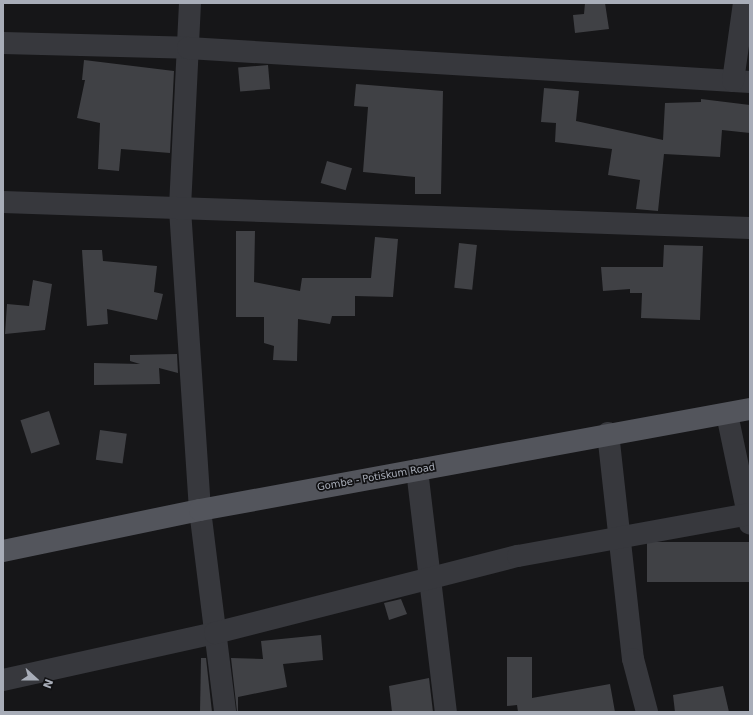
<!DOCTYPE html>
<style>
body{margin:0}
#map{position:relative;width:753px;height:715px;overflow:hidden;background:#161618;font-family:"DejaVu Sans",sans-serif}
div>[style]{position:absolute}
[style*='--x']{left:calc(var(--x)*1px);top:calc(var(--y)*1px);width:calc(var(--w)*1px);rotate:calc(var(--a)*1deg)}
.building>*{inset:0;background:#404145;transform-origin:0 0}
.street>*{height:22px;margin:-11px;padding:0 11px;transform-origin:11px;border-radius:11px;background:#37383d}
.primary>*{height:22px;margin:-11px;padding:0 11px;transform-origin:11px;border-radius:11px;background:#53555c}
span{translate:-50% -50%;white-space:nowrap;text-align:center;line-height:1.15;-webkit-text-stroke:3.5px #111113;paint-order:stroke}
.street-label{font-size:10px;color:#a8adb8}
.frame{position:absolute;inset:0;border:4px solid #a8adb8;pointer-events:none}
.north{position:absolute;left:16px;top:659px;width:40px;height:40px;-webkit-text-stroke:3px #111113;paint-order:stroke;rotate:111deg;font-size:11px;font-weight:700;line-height:16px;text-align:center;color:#a8adb8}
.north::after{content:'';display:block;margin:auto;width:14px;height:18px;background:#a8adb8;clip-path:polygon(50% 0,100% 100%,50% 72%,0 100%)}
</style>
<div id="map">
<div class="building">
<i style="clip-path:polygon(585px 3px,605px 3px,609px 29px,575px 33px,573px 15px,584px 14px)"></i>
<i style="clip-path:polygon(84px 60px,174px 71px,170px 153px,121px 149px,119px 171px,98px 169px,100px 123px,77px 118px,85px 80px,82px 80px)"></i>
<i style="left:268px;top:65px;width:24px;height:30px;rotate:85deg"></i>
<i style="clip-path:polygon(356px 84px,443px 91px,441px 194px,415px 194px,415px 177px,363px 172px,368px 107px,354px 106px)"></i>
<i style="clip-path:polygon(544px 88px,579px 91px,576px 121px,663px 140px,665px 103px,701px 102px,701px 99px,750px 105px,750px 133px,722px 130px,720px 157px,664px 154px,658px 211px,636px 209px,640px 180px,608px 175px,612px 149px,555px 142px,556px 123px,541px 122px)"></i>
<i style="left:327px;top:161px;width:26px;height:23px;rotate:16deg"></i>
<i style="clip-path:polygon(236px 231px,255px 231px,254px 282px,300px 291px,302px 278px,371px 278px,375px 237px,398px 239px,393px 297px,355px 296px,355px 316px,332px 316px,330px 324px,298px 319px,297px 361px,273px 360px,274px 346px,264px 343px,264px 317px,236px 317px)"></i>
<i style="left:459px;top:243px;width:18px;height:45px;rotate:6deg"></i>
<i style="clip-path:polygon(664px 245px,703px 246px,700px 320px,641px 318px,642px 293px,630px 293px,630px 289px,603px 291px,601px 267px,663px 267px)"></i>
<i style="clip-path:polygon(82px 250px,102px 250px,103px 261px,157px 266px,154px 292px,163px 294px,157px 320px,107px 309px,108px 324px,87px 326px)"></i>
<i style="clip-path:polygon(33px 280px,52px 284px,45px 330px,5px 334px,7px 304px,29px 306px)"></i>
<i style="clip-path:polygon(177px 354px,178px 373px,159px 368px,160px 384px,94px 385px,94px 363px,140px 364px,130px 361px,130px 355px)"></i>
<i style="left:49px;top:411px;width:35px;height:30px;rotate:72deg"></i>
<i style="left:100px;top:430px;width:27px;height:30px;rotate:8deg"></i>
<i style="left:750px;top:542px;width:40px;height:103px;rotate:90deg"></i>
<i style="clip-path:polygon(401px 599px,407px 614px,389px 620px,384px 603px)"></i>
<i style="clip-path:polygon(321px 635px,323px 660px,283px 664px,287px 687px,238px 697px,238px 712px,237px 712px,231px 658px,263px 659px,261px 641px)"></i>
<i style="clip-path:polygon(507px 657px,532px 657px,532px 698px,610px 684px,615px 712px,518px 712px,517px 705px,507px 706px)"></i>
<i style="clip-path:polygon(201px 658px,206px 658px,212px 712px,200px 712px)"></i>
<i style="clip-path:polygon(429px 678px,433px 712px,392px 712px,389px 686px)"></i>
<i style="clip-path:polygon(723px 686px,729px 712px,675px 712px,673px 695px)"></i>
</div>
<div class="street">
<i style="--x:190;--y:3;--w:206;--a:92.8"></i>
<i style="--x:180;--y:209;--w:302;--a:86.2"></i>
<i style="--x:200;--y:510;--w:204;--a:82.9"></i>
<i style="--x:3;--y:43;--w:185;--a:1.5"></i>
<i style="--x:188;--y:48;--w:563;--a:3.46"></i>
<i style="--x:733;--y:81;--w:79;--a:-82"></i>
<i style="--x:3;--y:202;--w:747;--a:1.99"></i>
<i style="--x:727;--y:414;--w:112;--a:78.2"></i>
<i style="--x:608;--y:433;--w:227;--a:83.7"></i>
<i style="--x:633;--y:659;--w:55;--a:75.2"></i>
<i style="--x:417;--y:470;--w:244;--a:83.2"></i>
<i style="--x:3;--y:680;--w:217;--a:-12.5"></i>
<i style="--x:215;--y:633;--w:313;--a:-14.3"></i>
<i style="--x:518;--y:556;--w:236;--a:-10.3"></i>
</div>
<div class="primary">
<i style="--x:3;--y:551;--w:201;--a:-11.8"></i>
<i style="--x:200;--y:510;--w:559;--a:-10.41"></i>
</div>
<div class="street-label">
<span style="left:376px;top:477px;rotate:-10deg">Gombe - Potiskum Road</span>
</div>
<div class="frame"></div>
<div class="north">N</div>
</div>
